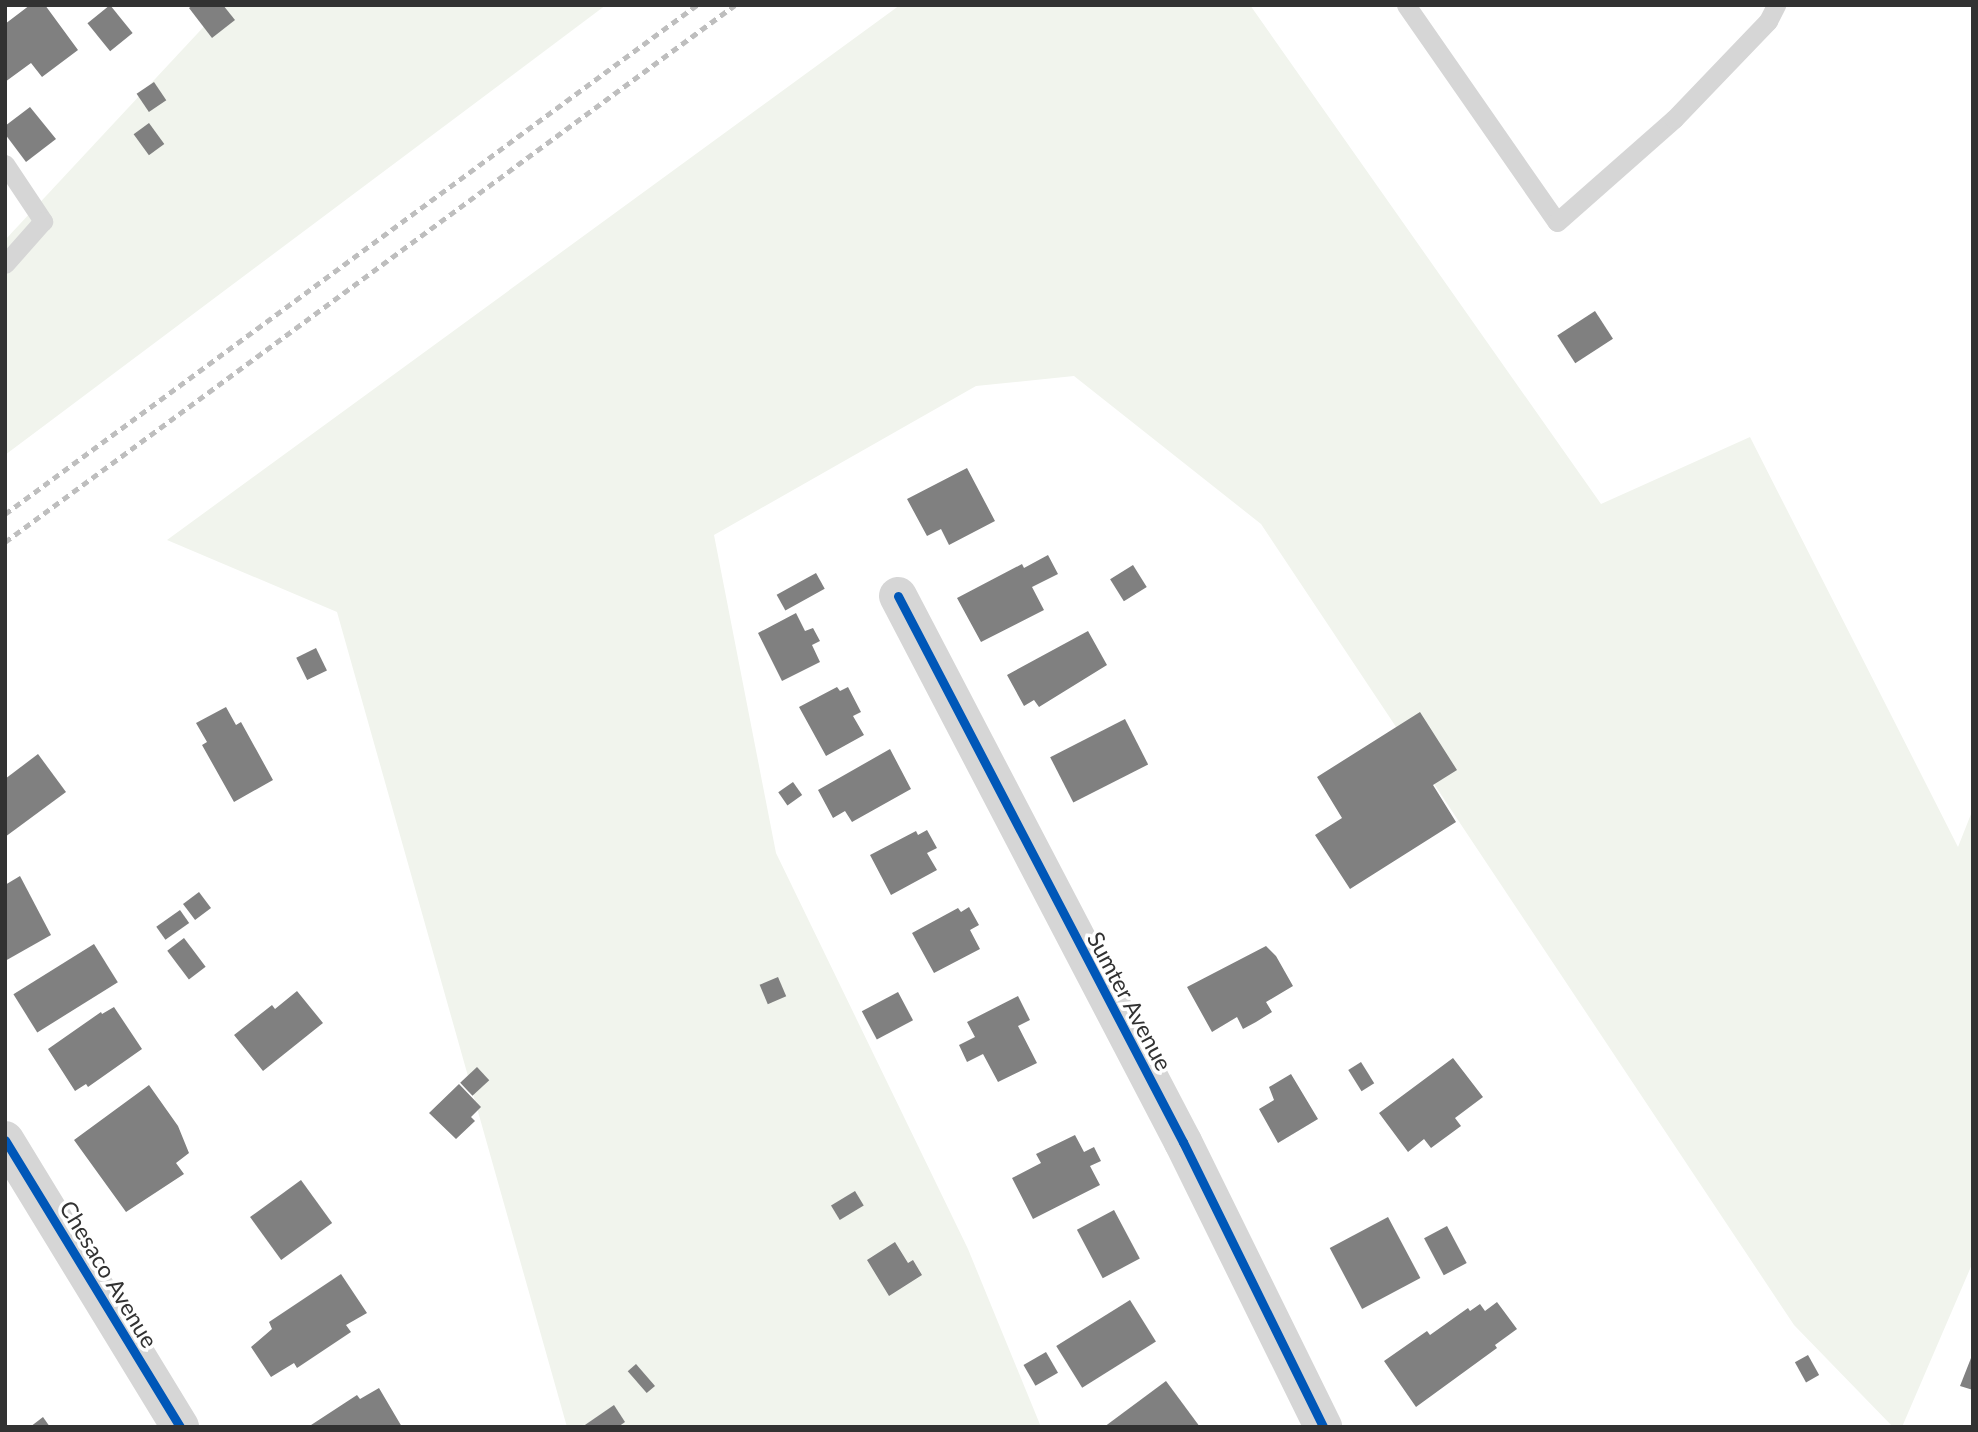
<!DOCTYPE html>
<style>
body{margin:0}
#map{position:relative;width:1978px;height:1432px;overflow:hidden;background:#fff;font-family:Lato,sans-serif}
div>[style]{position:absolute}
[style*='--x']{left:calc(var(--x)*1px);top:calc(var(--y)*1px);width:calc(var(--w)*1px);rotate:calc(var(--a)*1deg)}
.green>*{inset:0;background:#f1f4ed}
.building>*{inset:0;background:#808080;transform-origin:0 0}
.service>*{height:19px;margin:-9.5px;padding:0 9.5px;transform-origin:9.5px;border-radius:9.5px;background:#d6d6d6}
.minor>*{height:38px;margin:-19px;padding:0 19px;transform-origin:19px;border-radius:19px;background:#d6d6d6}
.tertiary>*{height:38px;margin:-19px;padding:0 19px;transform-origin:19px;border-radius:19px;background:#d6d6d6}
.rail>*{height:5px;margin-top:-2.5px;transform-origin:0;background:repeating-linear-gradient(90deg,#bebebe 0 7px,transparent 0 12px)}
.cycleway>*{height:9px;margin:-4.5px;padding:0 4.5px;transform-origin:4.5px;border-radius:4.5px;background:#0057b8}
span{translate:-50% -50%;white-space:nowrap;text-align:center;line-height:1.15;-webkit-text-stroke:7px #fff;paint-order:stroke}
.street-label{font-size:23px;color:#323232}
.frame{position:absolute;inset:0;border:7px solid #323232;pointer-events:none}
</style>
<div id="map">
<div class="green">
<i style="clip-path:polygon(224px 5px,606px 5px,5px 455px,5px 240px)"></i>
<i style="clip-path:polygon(900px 5px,1250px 5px,1601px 504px,1750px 437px,1958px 847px,1973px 809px,1973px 1262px,1902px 1427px,1893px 1427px,1794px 1325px,1261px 524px,1074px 376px,976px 386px,714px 535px,776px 853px,968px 1249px,1041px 1427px,567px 1427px,337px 612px,167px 540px)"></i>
</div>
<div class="building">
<i style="clip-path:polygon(30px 5px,45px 5px,78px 50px,42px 77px,31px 63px,5px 82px,5px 24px)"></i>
<i style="left:110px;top:5px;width:36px;height:29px;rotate:51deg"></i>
<i style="clip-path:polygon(193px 5px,223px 5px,235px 20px,212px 38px,189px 8px)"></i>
<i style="left:154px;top:82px;width:22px;height:21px;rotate:56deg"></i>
<i style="clip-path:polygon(30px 107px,56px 139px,26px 162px,5px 134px,5px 126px)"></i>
<i style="left:149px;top:123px;width:26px;height:19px;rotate:54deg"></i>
<i style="left:1595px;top:311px;width:33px;height:45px;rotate:57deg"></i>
<i style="clip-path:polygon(967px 468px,995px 521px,949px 545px,941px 529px,927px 536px,907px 499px)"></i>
<i style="clip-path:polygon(1048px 555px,1058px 574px,1032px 587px,1044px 610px,981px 642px,957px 598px,1022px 564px,1024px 568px)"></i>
<i style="left:1133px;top:565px;width:26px;height:27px;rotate:58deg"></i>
<i style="left:816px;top:573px;width:18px;height:45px;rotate:61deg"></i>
<i style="clip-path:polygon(796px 613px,805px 631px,813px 628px,820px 641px,812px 645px,820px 662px,782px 681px,758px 633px)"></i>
<i style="clip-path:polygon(1088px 631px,1107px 665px,1039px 707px,1034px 700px,1024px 706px,1007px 675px)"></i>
<i style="left:316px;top:648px;width:25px;height:22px;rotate:64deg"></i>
<i style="clip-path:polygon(837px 687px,840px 691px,848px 687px,861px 712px,853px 716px,864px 735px,826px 756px,799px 707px)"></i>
<i style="clip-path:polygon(226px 707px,236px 725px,241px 722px,273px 780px,234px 802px,202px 745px,207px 742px,196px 723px)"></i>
<i style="clip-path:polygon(1420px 712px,1457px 770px,1433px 785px,1456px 822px,1350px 889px,1315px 835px,1342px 818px,1317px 777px)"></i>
<i style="left:1125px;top:719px;width:51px;height:84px;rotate:63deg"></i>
<i style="clip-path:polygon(890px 749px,911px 789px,852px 822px,845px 811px,833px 818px,818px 790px)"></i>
<i style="clip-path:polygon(38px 754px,66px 792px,5px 837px,5px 779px)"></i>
<i style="left:793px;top:782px;width:16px;height:18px;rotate:55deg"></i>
<i style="clip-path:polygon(927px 830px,937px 848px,927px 853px,937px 870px,891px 895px,870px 855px,916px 831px,918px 835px)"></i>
<i style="clip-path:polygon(20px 876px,51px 935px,5px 961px,5px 885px)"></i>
<i style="left:199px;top:892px;width:20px;height:20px;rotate:53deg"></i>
<i style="clip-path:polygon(969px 907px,979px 925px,970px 930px,980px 949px,934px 973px,912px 933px,958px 908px,961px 912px)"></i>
<i style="left:180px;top:910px;width:16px;height:29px;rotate:55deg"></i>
<i style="left:184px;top:938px;width:36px;height:21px;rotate:53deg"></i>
<i style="left:94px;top:944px;width:45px;height:95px;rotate:58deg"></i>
<i style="clip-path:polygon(1266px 946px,1276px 956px,1293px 986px,1266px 1002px,1272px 1012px,1256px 1022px,1243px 1029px,1237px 1017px,1212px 1032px,1187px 987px)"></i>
<i style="left:778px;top:977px;width:21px;height:20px;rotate:67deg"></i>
<i style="clip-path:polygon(297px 991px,323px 1023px,263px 1071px,234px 1035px,272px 1005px,275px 1009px)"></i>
<i style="left:898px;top:992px;width:32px;height:41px;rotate:62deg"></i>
<i style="clip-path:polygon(1018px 996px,1030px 1020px,1018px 1026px,1037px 1063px,998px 1082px,983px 1054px,967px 1062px,959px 1045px,975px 1037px,967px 1022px)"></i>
<i style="clip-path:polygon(114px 1007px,142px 1049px,88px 1087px,86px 1084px,75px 1091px,48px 1049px,101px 1012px,102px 1014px)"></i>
<i style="clip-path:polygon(1453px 1058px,1483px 1097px,1455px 1118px,1461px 1126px,1431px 1148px,1424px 1139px,1408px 1152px,1379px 1113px)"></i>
<i style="left:1361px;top:1062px;width:25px;height:15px;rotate:58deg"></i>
<i style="left:477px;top:1067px;width:18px;height:23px;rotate:47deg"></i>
<i style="clip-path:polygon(1291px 1074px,1318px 1119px,1278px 1143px,1259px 1109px,1274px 1100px,1269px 1087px)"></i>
<i style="clip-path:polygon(459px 1084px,481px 1107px,471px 1117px,475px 1121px,456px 1139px,429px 1113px)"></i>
<i style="clip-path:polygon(149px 1085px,178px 1126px,189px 1153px,176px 1163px,184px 1174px,126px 1212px,74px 1140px)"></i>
<i style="clip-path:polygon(1075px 1135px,1084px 1152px,1094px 1147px,1101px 1161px,1090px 1166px,1100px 1185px,1033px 1219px,1012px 1178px,1041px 1163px,1036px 1154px)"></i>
<i style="left:301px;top:1180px;width:53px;height:63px;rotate:54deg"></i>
<i style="left:855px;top:1191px;width:17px;height:28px;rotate:59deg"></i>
<i style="left:1114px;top:1210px;width:55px;height:42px;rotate:62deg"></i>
<i style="left:1388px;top:1217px;width:69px;height:66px;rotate:62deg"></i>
<i style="left:1447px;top:1226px;width:42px;height:26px;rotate:62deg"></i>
<i style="clip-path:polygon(895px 1242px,908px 1263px,913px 1260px,922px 1275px,889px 1296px,867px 1260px)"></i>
<i style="clip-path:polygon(341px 1274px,367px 1313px,346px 1325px,351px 1332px,297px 1368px,294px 1363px,271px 1377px,251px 1347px,272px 1329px,269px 1322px)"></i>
<i style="left:1130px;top:1300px;width:49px;height:87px;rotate:58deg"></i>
<i style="clip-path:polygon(1497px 1302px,1517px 1329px,1495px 1345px,1497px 1348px,1416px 1407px,1384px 1361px,1427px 1331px,1430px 1335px,1468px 1308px,1470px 1311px,1480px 1304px,1485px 1311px)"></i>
<i style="left:1046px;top:1352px;width:24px;height:26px;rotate:60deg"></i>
<i style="clip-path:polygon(1973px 1353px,1973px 1390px,1960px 1386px)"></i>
<i style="left:1808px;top:1355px;width:23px;height:15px;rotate:61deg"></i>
<i style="left:636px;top:1364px;width:29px;height:11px;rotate:49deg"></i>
<i style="clip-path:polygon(1166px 1381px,1200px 1427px,1104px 1427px)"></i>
<i style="clip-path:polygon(379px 1388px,402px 1427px,308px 1427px,357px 1395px,360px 1399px)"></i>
<i style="clip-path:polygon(614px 1405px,625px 1422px,618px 1427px,582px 1427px)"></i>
<i style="clip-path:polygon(43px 1417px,50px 1427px,30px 1427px)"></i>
</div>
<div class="service">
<i style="--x:1406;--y:5;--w:264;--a:55.2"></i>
<i style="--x:1557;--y:222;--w:156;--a:-41.4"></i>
<i style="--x:1674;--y:119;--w:136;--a:-46.2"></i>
<i style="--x:1768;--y:21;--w:18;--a:-63"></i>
<i style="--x:5;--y:164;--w:69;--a:56.3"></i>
<i style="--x:43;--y:221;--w:57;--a:131.5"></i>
</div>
<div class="minor">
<i style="--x:898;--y:596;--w:616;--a:62.44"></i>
<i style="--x:1183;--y:1142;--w:318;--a:63.8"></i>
</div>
<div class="tertiary">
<i style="--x:5;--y:1140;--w:336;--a:58.6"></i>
</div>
<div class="rail">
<i style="--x:5;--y:514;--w:859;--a:-36.34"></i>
<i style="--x:5;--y:542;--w:906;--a:-36.34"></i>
</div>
<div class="cycleway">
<i style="--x:898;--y:596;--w:616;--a:62.44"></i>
<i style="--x:1183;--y:1142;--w:318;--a:63.8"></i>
<i style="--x:5;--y:1140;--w:336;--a:58.6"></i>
</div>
<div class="street-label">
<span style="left:1130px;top:1001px;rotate:62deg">Sumter Avenue</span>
<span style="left:109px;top:1274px;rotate:59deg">Chesaco Avenue</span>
</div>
<div class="frame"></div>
</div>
